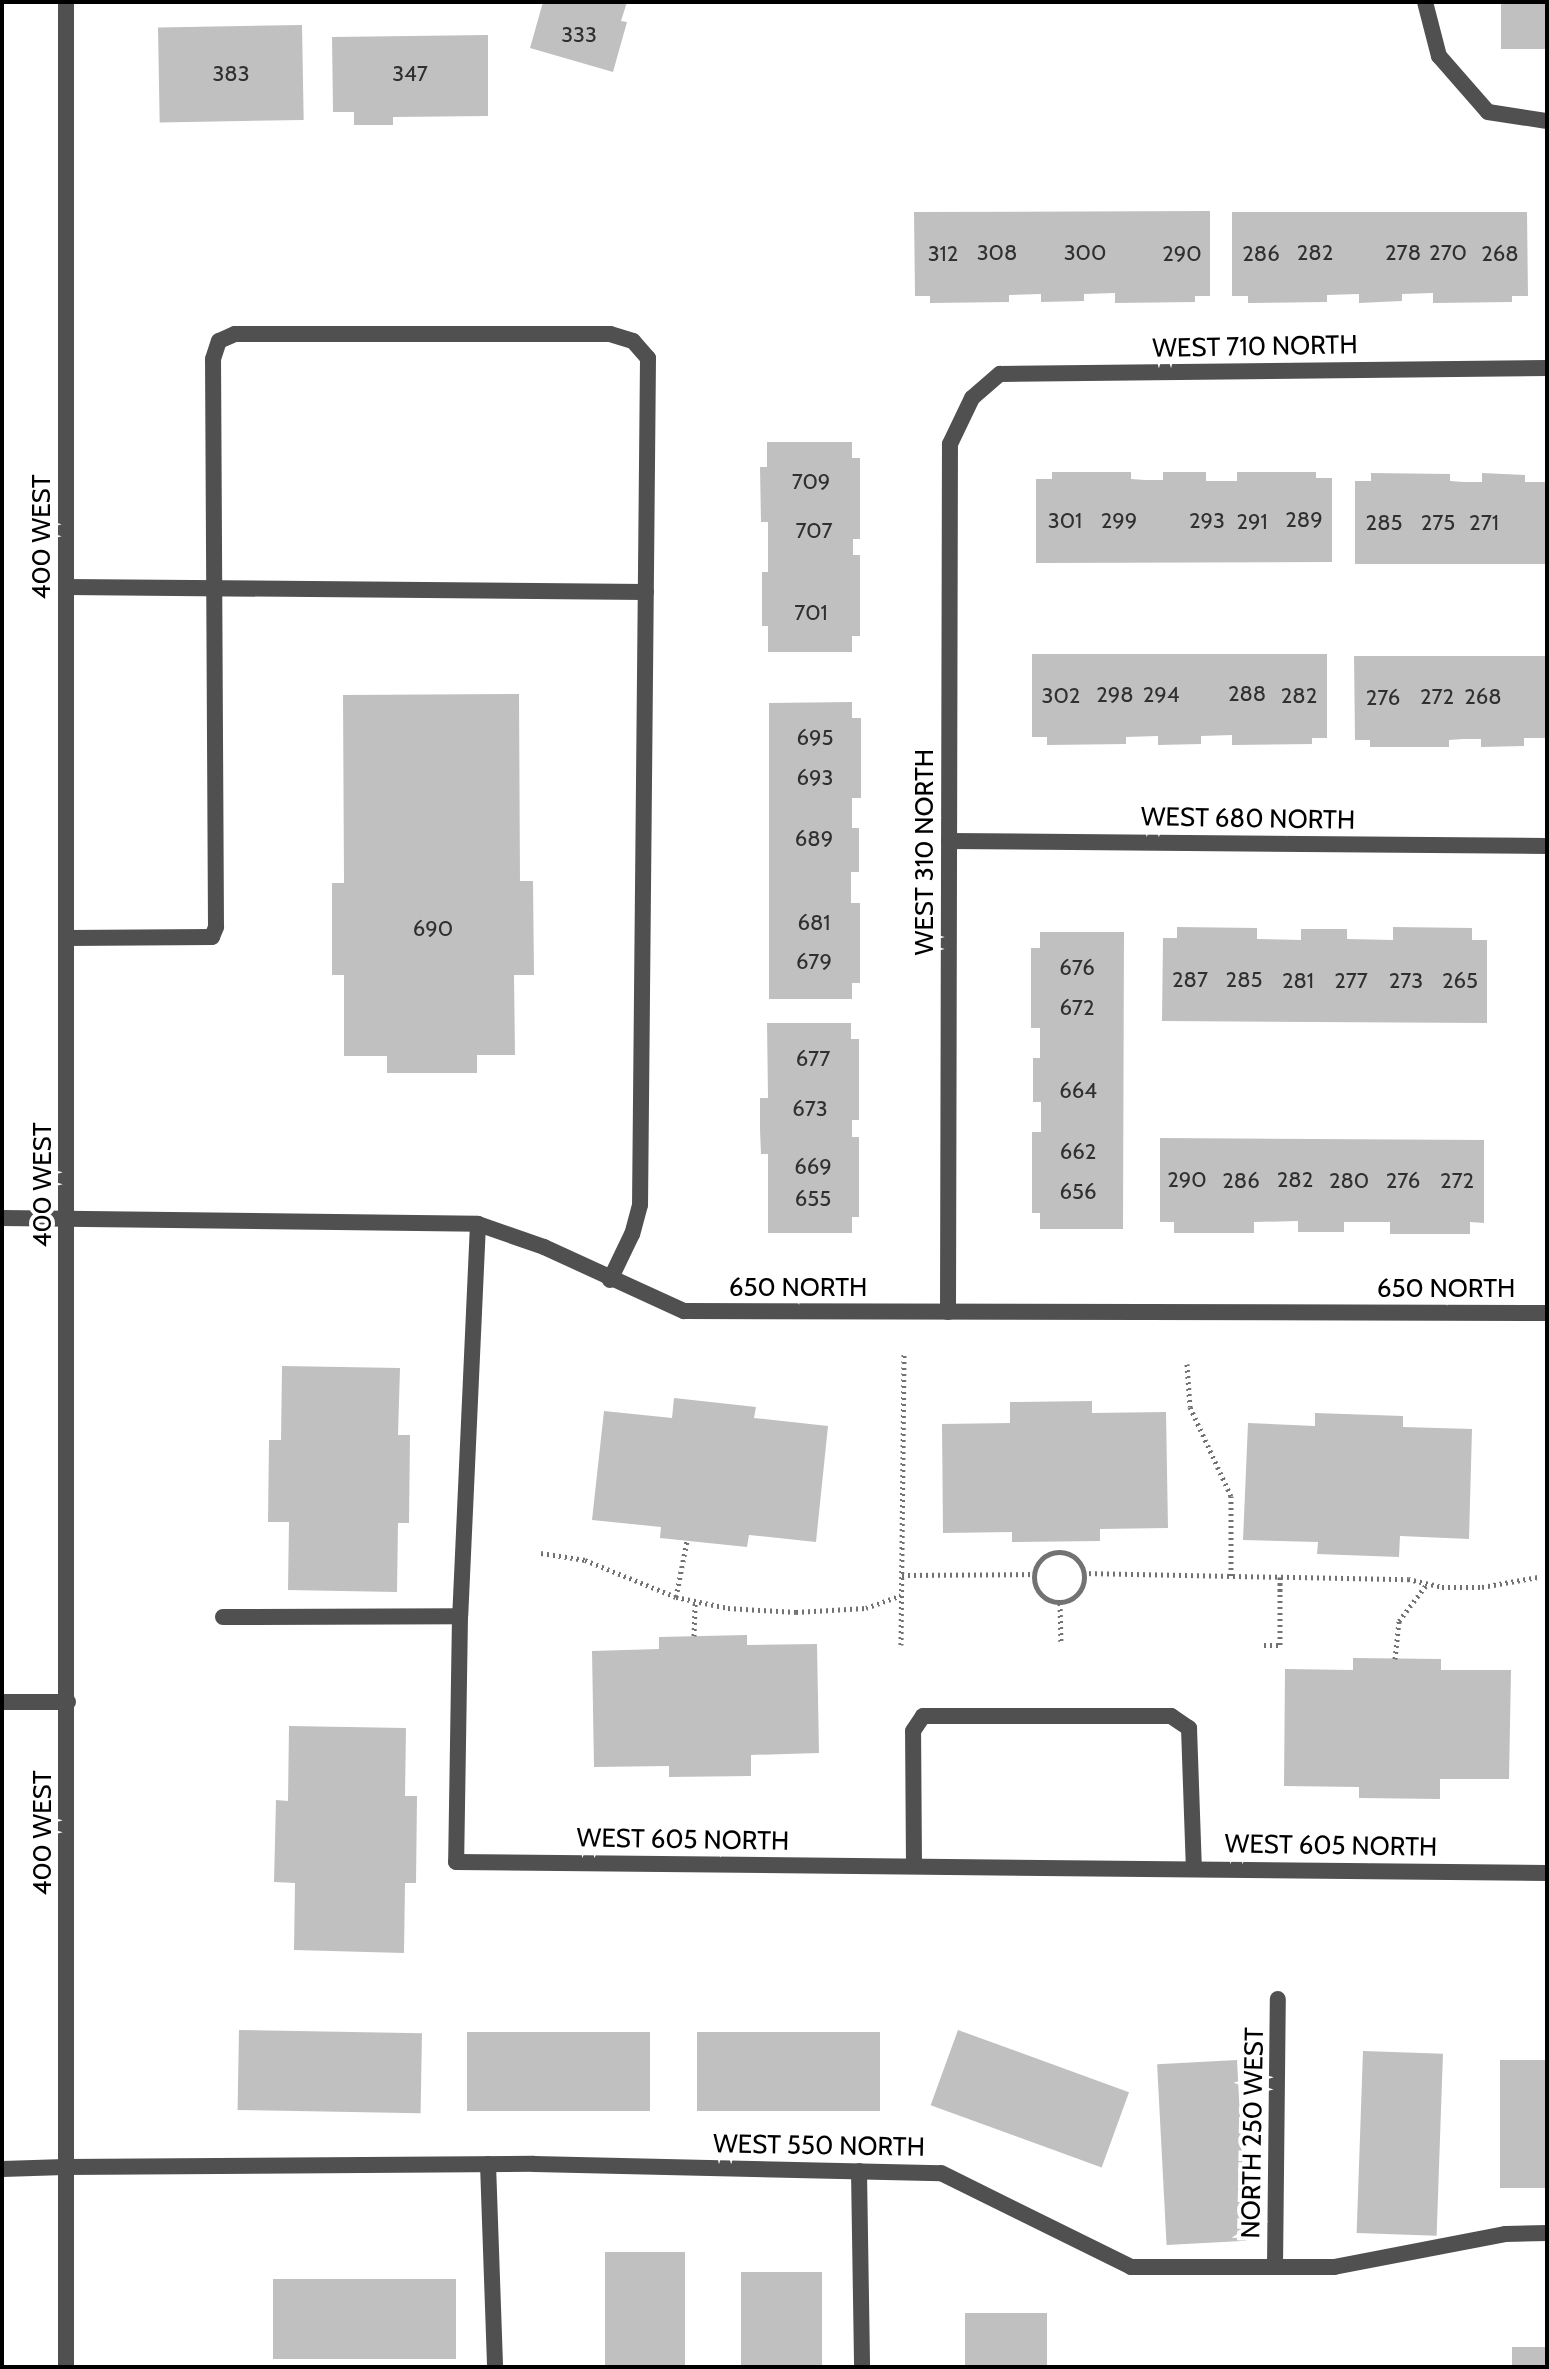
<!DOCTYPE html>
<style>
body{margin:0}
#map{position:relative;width:1549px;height:2369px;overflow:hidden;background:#fff;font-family:Cabin,sans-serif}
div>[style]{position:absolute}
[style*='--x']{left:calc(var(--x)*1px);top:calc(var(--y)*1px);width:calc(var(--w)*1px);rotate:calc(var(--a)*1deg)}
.building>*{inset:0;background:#c0c0c0;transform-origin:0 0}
.path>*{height:5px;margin-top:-2.5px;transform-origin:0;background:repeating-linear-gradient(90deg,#727272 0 2px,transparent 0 6px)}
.path>.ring{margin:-2.5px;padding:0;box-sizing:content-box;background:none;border:5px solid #727272;border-radius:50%}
.service>*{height:16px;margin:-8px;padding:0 8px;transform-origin:8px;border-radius:8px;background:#505050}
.minor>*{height:16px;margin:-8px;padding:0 8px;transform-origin:8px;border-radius:8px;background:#505050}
.tertiary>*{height:16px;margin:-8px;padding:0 8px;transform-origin:8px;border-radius:8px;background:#505050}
span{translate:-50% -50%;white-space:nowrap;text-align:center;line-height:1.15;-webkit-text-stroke:8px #fff;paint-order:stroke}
.number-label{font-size:22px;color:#303030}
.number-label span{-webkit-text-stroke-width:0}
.street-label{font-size:26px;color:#000}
.frame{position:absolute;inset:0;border:4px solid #000;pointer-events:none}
</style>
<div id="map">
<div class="building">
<i style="clip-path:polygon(543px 2px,627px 2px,621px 21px,627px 22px,613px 72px,530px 48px)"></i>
<i style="left:1501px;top:2px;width:46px;height:47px"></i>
<i style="left:302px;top:25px;width:95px;height:144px;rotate:89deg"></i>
<i style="clip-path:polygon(488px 35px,488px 116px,393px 117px,393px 125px,354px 125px,354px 112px,333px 112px,332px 37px)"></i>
<i style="clip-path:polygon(1210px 211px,1210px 296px,1195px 296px,1195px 302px,1115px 303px,1115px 293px,1084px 294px,1084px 301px,1041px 302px,1041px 294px,1009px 295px,1009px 302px,930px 303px,930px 296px,915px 296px,914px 212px)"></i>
<i style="clip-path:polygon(1232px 212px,1527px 212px,1528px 296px,1512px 296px,1512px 302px,1433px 303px,1433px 293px,1402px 294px,1402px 301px,1359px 303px,1359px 294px,1327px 295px,1327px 302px,1248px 303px,1248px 296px,1232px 296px)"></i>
<i style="clip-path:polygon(767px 442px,852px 442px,852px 458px,860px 458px,860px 539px,853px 539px,853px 555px,860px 555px,860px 636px,852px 636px,852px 652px,768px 652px,768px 626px,762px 626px,762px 572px,768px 572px,768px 522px,761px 522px,760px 467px,767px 467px)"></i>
<i style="clip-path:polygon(1052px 472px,1131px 472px,1131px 479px,1145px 480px,1163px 480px,1163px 472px,1206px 472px,1206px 481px,1237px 481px,1237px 472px,1316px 472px,1316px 478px,1332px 478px,1332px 562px,1036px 563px,1036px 479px,1052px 479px)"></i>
<i style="clip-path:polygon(1371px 473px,1450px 474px,1450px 481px,1464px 482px,1482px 482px,1482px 473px,1525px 475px,1525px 482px,1547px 482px,1547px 564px,1355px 564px,1355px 481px,1371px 481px)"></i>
<i style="clip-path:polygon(1032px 654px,1327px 654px,1327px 738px,1312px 738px,1312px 744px,1232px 745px,1232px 735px,1201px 736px,1201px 744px,1158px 745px,1158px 736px,1126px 737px,1126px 744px,1047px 745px,1047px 737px,1032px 737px)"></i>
<i style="clip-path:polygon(1354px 656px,1547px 656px,1547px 738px,1524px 738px,1524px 746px,1481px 747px,1481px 739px,1463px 739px,1449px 740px,1449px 747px,1370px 747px,1370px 740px,1355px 740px)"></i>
<i style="clip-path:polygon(519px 694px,520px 881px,533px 881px,534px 975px,514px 975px,515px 1055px,477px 1055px,477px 1073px,387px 1073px,387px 1056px,344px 1056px,344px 975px,332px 975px,332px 883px,344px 883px,343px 695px)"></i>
<i style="clip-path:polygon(852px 702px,852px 718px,861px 718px,861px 798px,852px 798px,852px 828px,859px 828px,859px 872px,851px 872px,851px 903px,860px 903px,860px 983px,852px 983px,852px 999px,769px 999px,769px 703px)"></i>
<i style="clip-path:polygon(1177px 927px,1257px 928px,1257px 939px,1301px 940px,1301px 929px,1347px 929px,1347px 939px,1393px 940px,1393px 927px,1472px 928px,1472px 940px,1487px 940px,1487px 1023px,1162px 1021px,1163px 938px,1177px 938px)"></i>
<i style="clip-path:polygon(1040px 932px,1124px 932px,1123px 1229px,1040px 1229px,1040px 1213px,1032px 1213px,1032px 1132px,1041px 1132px,1041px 1102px,1033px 1102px,1033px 1058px,1040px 1058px,1040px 1028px,1031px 1028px,1031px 948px,1040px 948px)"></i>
<i style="clip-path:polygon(767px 1023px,851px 1023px,851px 1039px,859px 1039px,859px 1120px,852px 1120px,852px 1137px,859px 1137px,859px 1217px,852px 1217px,852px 1233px,768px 1233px,768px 1154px,761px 1154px,760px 1130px,760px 1098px,768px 1098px)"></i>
<i style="clip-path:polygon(1160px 1138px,1484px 1140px,1484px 1223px,1470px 1222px,1470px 1234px,1390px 1234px,1390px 1222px,1344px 1222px,1344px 1232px,1298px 1232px,1298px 1221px,1254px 1222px,1254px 1233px,1174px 1233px,1174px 1222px,1160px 1222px)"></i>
<i style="clip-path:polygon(282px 1366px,400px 1368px,398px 1435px,410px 1435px,409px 1523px,398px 1523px,397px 1592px,288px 1590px,289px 1522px,268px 1522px,269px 1440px,281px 1440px)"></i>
<i style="clip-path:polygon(674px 1398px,756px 1407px,754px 1418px,828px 1426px,816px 1542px,749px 1535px,747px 1547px,660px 1538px,661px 1527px,592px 1520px,604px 1411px,672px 1418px)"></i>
<i style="clip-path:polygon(1092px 1401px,1092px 1413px,1166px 1412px,1168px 1528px,1100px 1529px,1100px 1541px,1012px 1542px,1012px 1532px,943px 1533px,942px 1424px,1010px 1423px,1010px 1402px)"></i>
<i style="clip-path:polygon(1315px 1413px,1403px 1416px,1403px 1427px,1472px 1429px,1469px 1539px,1400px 1536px,1399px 1557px,1317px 1554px,1318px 1542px,1243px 1540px,1248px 1423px,1315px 1426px)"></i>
<i style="clip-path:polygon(747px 1635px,747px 1645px,817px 1644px,819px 1753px,751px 1755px,751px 1776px,669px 1777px,669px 1766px,594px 1767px,592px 1651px,659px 1649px,659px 1637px)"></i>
<i style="clip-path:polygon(1353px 1658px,1441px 1659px,1441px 1670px,1511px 1670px,1509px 1779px,1440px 1779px,1440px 1799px,1359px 1798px,1359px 1787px,1284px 1786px,1285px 1669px,1353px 1670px)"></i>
<i style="clip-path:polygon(289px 1726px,406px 1728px,405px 1796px,417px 1796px,416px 1883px,405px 1883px,404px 1953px,294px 1950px,295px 1883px,274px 1882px,276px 1800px,288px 1801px)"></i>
<i style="left:239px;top:2030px;width:183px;height:80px;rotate:1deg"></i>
<i style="left:958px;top:2030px;width:182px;height:80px;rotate:20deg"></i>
<i style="left:467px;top:2032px;width:183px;height:79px"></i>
<i style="left:697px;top:2032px;width:183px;height:79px"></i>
<i style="left:1363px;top:2051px;width:80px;height:182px;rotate:2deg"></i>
<i style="left:1237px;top:2060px;width:181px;height:80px;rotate:87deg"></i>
<i style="left:1500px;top:2060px;width:47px;height:128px"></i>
<i style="left:685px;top:2252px;width:115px;height:80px;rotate:90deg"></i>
<i style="left:741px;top:2272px;width:81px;height:95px"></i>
<i style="left:273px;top:2279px;width:183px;height:80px"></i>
<i style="left:965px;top:2313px;width:82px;height:54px"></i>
<i style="left:1512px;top:2347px;width:35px;height:20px"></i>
</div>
<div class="path">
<i style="--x:1187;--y:1364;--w:43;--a:86"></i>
<i style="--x:1190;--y:1407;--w:98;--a:65.3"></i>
<i style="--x:1231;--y:1496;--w:80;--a:90"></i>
<i class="ring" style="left:1034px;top:1552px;width:45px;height:45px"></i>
<i style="--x:541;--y:1553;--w:45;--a:9"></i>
<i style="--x:585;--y:1560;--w:98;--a:22.1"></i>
<i style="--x:676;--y:1597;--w:53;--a:11.9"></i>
<i style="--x:728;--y:1608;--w:68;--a:3.4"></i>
<i style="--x:796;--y:1612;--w:70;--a:-3.3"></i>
<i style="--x:866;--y:1608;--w:37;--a:-20"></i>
<i style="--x:1083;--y:1573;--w:325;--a:1.1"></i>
<i style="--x:1408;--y:1579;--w:35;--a:13"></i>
<i style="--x:1442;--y:1587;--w:40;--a:0"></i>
<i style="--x:1482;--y:1587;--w:57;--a:-10.1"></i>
<i style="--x:902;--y:1575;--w:132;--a:-0.4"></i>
<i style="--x:676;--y:1597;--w:57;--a:-78.9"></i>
<i style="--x:1060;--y:1603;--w:40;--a:88.6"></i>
<i style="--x:694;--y:1636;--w:35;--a:-88"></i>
<i style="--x:901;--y:1645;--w:293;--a:-89.4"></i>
<i style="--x:1264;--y:1645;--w:16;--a:0"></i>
<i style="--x:1280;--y:1645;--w:68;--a:-90"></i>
<i style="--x:1395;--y:1659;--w:38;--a:-84"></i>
<i style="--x:1399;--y:1621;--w:46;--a:-52.9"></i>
</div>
<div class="service">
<i style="--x:66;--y:587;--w:580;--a:0.49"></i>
<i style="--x:67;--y:938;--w:145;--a:-0.4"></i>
<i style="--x:212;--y:937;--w:11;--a:-68"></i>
<i style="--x:216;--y:927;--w:568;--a:-90.3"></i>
<i style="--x:213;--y:359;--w:19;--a:-72"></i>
<i style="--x:219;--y:341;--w:17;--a:-24"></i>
<i style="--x:235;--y:334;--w:375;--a:0"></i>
<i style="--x:610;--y:334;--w:24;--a:17"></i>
<i style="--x:633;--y:341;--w:23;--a:49"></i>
<i style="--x:648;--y:358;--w:847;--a:90.54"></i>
<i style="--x:640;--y:1205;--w:30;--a:105"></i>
<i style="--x:632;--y:1234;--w:51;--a:115.6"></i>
<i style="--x:914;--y:1866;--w:135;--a:-90.4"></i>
<i style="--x:913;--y:1731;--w:18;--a:-56"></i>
<i style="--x:923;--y:1716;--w:248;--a:0"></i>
<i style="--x:1171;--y:1716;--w:22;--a:34"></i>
<i style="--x:1189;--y:1728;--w:141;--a:88"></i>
<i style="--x:2;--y:2169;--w:63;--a:-1.8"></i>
</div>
<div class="minor">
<i style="--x:1425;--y:2;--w:56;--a:75.5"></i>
<i style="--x:1439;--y:56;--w:74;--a:48.8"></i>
<i style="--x:1488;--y:112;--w:60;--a:8.7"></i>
<i style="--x:949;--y:841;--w:598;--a:0.48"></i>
<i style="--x:2;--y:1218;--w:476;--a:0.7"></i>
<i style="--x:478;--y:1224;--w:70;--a:19.2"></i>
<i style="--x:544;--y:1247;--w:154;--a:24.6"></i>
<i style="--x:684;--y:1311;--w:863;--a:0.13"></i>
<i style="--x:478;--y:1224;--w:392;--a:92.6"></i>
<i style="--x:460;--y:1616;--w:246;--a:90.9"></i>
<i style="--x:456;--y:1862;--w:1091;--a:0.58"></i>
<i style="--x:948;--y:1312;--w:868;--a:-89.87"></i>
<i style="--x:950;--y:444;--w:51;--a:-64.4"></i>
<i style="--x:972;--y:398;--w:37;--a:-41"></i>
<i style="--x:1000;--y:374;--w:547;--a:-0.63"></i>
<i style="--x:223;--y:1617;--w:237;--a:-0.2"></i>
<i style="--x:2;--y:1702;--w:66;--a:0"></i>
<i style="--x:488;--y:2164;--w:203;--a:88"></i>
<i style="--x:65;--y:2167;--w:469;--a:-0.4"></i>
<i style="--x:534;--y:2164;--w:407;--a:1.3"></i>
<i style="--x:941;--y:2173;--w:212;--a:26.3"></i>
<i style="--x:1131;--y:2267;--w:203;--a:0"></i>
<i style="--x:1334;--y:2267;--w:174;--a:-10.9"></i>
<i style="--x:1505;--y:2234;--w:42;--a:-1.4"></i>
<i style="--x:859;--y:2171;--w:196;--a:89.1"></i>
<i style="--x:1275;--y:2267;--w:268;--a:-89.4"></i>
</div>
<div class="tertiary">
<i style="--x:66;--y:2367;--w:2365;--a:-90"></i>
</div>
<div class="number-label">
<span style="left:579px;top:35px">333</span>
<span style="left:231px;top:74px">383</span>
<span style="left:410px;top:74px">347</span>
<span style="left:997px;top:253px">308</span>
<span style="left:1085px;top:253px">300</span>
<span style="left:1315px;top:253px">282</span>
<span style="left:1403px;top:253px">278</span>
<span style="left:1448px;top:253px">270</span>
<span style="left:943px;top:254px">312</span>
<span style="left:1182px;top:254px">290</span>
<span style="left:1261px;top:254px">286</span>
<span style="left:1500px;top:254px">268</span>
<span style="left:811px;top:482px">709</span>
<span style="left:1304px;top:520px">289</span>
<span style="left:1065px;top:521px">301</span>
<span style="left:1119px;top:521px">299</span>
<span style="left:1207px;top:521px">293</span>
<span style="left:1252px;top:522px">291</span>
<span style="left:1384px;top:523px">285</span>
<span style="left:1438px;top:523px">275</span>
<span style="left:1484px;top:523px">271</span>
<span style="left:814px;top:531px">707</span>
<span style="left:811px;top:613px">701</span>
<span style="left:1247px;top:694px">288</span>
<span style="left:1115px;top:695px">298</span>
<span style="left:1161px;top:695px">294</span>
<span style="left:1061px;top:696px">302</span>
<span style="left:1299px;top:696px">282</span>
<span style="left:1437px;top:697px">272</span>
<span style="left:1483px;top:697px">268</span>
<span style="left:1383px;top:698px">276</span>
<span style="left:815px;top:738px">695</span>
<span style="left:815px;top:778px">693</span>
<span style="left:814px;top:839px">689</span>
<span style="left:814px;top:923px">681</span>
<span style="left:433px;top:929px">690</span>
<span style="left:814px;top:962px">679</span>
<span style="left:1077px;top:968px">676</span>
<span style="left:1190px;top:980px">287</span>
<span style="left:1244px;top:980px">285</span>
<span style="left:1298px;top:981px">281</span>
<span style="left:1351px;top:981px">277</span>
<span style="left:1406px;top:981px">273</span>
<span style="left:1460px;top:981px">265</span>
<span style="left:1077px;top:1008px">672</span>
<span style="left:813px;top:1059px">677</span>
<span style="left:1078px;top:1091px">664</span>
<span style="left:810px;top:1109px">673</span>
<span style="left:1078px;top:1152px">662</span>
<span style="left:813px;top:1167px">669</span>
<span style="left:1187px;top:1180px">290</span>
<span style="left:1295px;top:1180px">282</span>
<span style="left:1241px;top:1181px">286</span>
<span style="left:1349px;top:1181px">280</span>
<span style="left:1403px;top:1181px">276</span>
<span style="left:1457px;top:1181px">272</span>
<span style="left:1078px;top:1192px">656</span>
<span style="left:813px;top:1199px">655</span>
</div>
<div class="street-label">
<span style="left:1255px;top:347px;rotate:-1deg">WEST 710 NORTH</span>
<span style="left:42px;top:537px;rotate:-90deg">400 WEST</span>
<span style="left:1248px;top:819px;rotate:1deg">WEST 680 NORTH</span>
<span style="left:925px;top:852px;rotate:-90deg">WEST 310 NORTH</span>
<span style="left:43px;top:1185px;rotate:-90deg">400 WEST</span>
<span style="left:798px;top:1288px">650 NORTH</span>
<span style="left:1446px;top:1289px">650 NORTH</span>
<span style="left:43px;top:1833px;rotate:-90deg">400 WEST</span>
<span style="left:683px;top:1840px;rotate:1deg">WEST 605 NORTH</span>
<span style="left:1331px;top:1846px;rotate:1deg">WEST 605 NORTH</span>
<span style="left:1253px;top:2133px;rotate:-89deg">NORTH 250 WEST</span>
<span style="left:819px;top:2146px;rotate:1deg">WEST 550 NORTH</span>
</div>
<div class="frame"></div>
</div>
